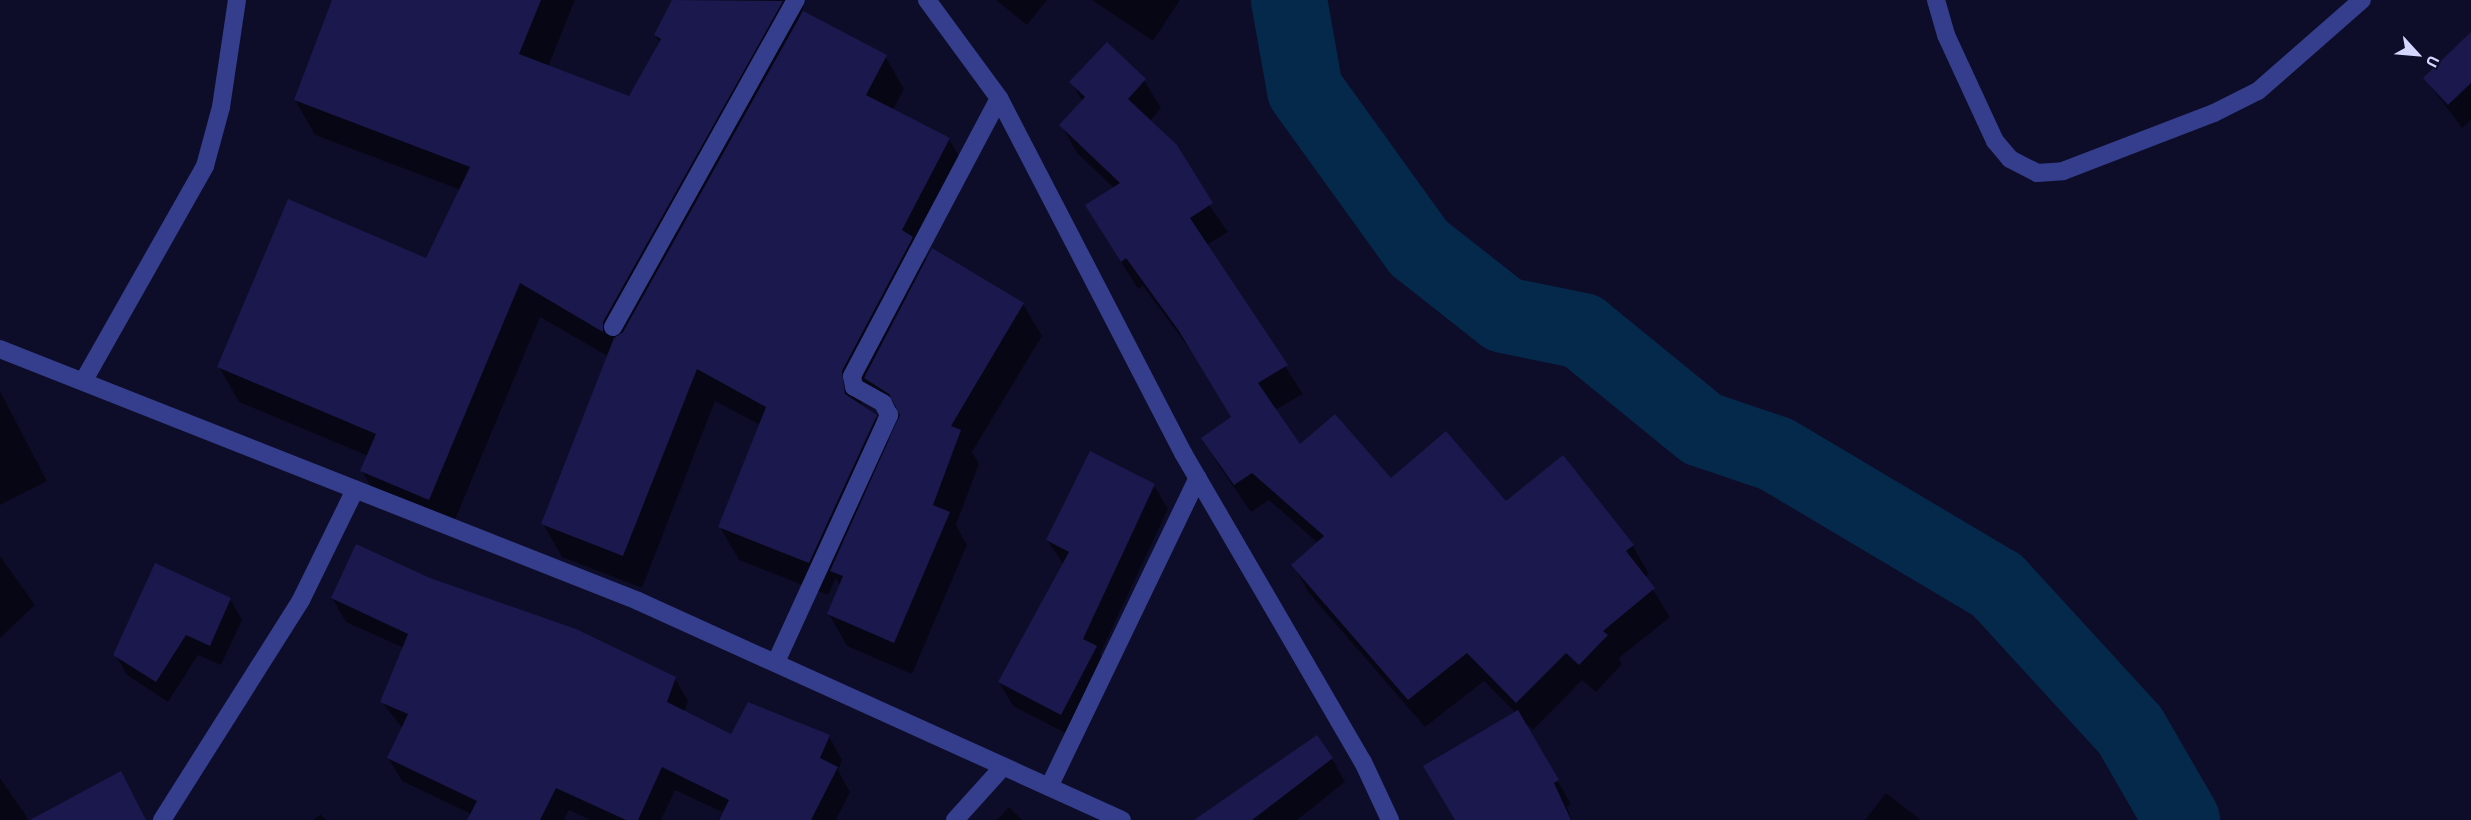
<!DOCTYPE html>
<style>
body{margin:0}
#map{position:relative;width:2471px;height:820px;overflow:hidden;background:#0e0d29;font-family:"Titillium Web",sans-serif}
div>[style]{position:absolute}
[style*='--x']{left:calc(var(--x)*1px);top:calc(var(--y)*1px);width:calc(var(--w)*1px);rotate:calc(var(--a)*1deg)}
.shadow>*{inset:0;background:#0007}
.river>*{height:76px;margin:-38px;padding:0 38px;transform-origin:38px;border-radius:38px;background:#05294b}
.building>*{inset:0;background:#1a184c}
.minor>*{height:18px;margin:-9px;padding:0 9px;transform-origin:9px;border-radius:9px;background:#343e8d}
span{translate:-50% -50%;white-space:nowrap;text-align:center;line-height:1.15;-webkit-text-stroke:6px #0e0d29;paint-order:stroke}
.north{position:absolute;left:2387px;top:24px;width:60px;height:60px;-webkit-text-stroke:4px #0e0d29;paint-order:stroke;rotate:116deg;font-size:16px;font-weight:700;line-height:24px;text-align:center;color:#d6d7ff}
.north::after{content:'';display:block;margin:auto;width:21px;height:27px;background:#d6d7ff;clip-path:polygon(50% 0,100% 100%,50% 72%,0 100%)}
</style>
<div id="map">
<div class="shadow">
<i style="clip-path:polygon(evenodd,335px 0,575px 0,548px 67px,630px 98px,660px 43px,655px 35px,674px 0,806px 0,796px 26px,885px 56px,904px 89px,893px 110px,949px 139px,968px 172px,923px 257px,1023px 304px,1042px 336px,972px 452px,979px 464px,956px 525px,967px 545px,912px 674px,847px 646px,829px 614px,840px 586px,836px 578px,828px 595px,739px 560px,720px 527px,760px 425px,715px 401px,642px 588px,562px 557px,543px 524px,609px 357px,540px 317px,449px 534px,382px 506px,362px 471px,368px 456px,239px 402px,219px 367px,427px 260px,461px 190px,315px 135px,295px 100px,335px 0,870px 386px,884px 410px,900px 420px,890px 442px,875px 416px,860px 406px,870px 386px)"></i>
<i style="clip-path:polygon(996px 0,1047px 0,1027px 25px)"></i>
<i style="clip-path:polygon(1092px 0,1180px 0,1153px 41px)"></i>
<i style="clip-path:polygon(2471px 35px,2471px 120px,2462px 128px,2425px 78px)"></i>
<i style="clip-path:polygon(1144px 80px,1161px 108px,1150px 121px,1228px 232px,1206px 245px,1303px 394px,1275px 410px,1300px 446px,1391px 480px,1506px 503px,1563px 457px,1633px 546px,1649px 574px,1645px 577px,1670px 617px,1619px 658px,1622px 664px,1596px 692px,1582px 680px,1533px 730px,1522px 720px,1571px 804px,1567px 807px,1572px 820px,1457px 820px,1516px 713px,1484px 681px,1425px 727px,1309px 593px,1293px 565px,1318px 543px,1269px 500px,1251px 512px,1219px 466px,1203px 438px,1232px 418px,1197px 359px,1143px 286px,1138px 289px,1103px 233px,1114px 188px,1077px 153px,1061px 125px,1083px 102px,1071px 82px)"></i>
<i style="clip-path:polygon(0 391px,47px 481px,0 505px)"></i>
<i style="clip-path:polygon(1154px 485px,1168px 509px,1100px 654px,1110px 671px,1075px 738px,1013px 706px,999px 682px,1064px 565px,1047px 540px)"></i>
<i style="clip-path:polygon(0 556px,35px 605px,0 638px)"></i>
<i style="clip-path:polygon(430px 579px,675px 678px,688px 701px,684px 713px,732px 736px,829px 736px,842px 760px,838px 770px,850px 792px,836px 820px,718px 820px,722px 812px,675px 790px,661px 820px,590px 820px,569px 810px,564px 820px,469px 820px,471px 814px,402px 781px,388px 758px,403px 729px,382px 702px,404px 648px,346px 622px,332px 598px)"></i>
<i style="clip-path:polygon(230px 599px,242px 620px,221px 665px,198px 655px,168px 702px,127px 675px,115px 654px)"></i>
<i style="clip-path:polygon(1332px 758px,1345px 782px,1297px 820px,1203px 820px)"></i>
<i style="clip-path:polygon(0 778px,25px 814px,28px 820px,0 820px)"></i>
<i style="clip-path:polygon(1886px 793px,1921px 820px,1865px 820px)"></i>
<i style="clip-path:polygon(1009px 807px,1022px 820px,997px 820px)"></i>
<i style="clip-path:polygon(321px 814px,326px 820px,313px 820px)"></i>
</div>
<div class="river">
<i style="--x:1289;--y:0;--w:91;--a:79.9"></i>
<i style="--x:1305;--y:90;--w:195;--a:54.2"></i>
<i style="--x:1419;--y:248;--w:108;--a:38.2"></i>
<i style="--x:1504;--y:315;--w:80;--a:11.6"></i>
<i style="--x:1582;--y:331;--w:155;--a:39.2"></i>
<i style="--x:1702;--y:429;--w:78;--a:18.7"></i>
<i style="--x:1776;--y:454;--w:257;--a:30.7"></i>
<i style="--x:1997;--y:585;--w:197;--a:47.5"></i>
<i style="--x:2130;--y:730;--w:104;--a:60"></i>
</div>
<div class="building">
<i style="clip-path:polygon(332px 0,541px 0,519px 54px,629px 96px,661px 39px,654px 35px,672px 0,783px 1px,603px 322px,603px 332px,520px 283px,429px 500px,360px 471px,376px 434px,217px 367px,288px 199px,426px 258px,470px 167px,294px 100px)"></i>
<i style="clip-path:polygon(803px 11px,887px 55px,866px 95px,950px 138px,902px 230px,913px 237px,842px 371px,845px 394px,877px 415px,809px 563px,718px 527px,766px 407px,697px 369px,623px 556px,541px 524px,614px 338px,623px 332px)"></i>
<i style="clip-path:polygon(2471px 32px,2471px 83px,2448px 105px,2423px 78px)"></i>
<i style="clip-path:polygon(1107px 42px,1146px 79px,1128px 99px,1177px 145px,1213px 203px,1190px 218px,1288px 365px,1258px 383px,1300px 444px,1335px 414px,1391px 478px,1446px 431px,1506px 501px,1563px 455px,1634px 545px,1626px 551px,1655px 588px,1603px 631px,1608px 635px,1579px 665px,1566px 653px,1516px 703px,1467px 653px,1408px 700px,1291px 565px,1324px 536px,1252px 473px,1234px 485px,1201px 438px,1231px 417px,1179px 331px,1126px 258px,1121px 262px,1085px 205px,1120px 183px,1059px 125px,1085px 97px,1069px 82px)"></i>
<i style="clip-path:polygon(932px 248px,1024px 303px,951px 426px,961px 430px,933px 505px,950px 512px,894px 643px,827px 614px,843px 576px,830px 571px,900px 415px,889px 394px,864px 378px)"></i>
<i style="clip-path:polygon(1090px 451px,1155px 484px,1083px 639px,1097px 646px,1061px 715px,998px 682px,1069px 552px,1046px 540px)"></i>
<i style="clip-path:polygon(356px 544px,430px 578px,576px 629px,676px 677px,667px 702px,731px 734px,748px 702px,830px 735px,820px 758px,838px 767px,811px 820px,719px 820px,729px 800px,662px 767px,638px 820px,626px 820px,556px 788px,540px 820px,467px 820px,477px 801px,387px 758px,408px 714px,380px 702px,408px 634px,331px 598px)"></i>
<i style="clip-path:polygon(155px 563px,231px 598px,210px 646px,186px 635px,156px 682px,113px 655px)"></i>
<i style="clip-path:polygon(1518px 710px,1559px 780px,1554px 783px,1571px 820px,1455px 820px,1423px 766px)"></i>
<i style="clip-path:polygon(1317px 735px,1333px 758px,1252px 820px,1194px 820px)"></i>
<i style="clip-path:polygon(121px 771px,146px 820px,30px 820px)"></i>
</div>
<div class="minor">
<i style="--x:927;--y:0;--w:122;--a:53.7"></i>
<i style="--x:999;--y:98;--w:400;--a:62.6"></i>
<i style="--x:1183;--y:453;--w:358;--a:59.8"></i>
<i style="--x:1363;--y:762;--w:64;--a:65"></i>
<i style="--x:1936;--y:0;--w:36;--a:74"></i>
<i style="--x:1946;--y:35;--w:117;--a:65.2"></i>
<i style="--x:1995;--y:141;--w:23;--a:50"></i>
<i style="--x:2010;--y:159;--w:30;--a:27"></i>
<i style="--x:2037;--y:173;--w:26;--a:-4"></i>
<i style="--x:2063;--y:171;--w:162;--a:-21"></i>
<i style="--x:2214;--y:113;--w:49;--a:-26.6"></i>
<i style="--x:2258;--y:91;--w:138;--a:-41.2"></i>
<i style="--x:613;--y:327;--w:375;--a:-60.8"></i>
<i style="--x:0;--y:349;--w:686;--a:21.55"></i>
<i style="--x:638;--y:601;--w:531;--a:24.35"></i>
<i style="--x:84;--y:380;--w:246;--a:-60.5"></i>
<i style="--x:205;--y:166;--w:61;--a:-74.8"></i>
<i style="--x:221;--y:107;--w:108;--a:-81.5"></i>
<i style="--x:776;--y:662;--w:272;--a:-65.4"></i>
<i style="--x:889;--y:415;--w:13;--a:-117"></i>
<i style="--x:883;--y:403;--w:33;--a:-151"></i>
<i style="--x:854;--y:387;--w:11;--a:-100"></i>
<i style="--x:852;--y:376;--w:314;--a:-62.1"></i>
<i style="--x:1049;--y:787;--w:343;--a:-64.3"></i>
<i style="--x:162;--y:820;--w:260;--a:-57.7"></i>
<i style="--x:301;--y:600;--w:123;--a:-63.9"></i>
<i style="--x:955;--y:820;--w:70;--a:-47.9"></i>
</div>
<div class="north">U</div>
</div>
